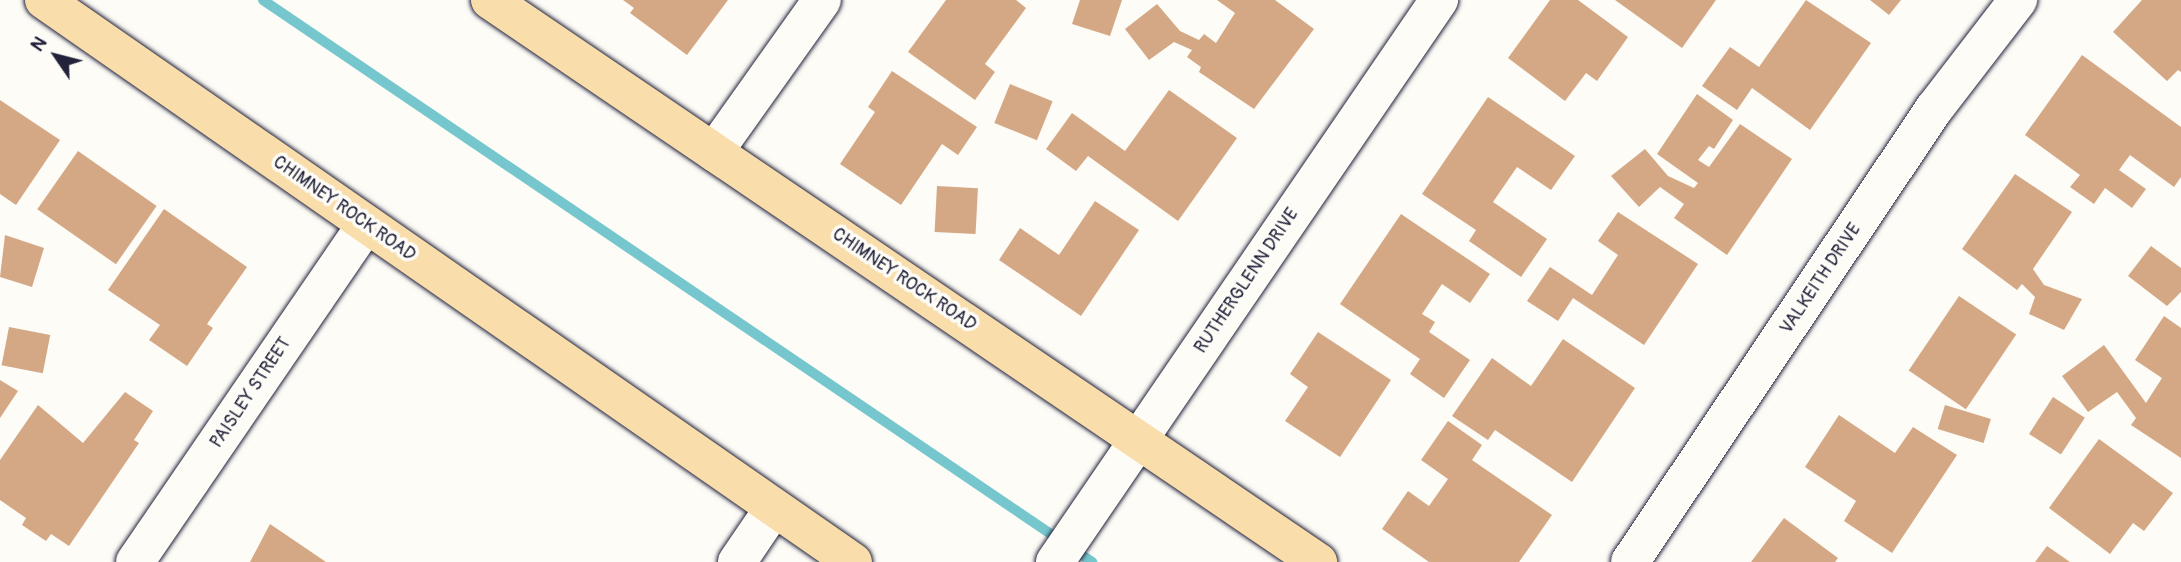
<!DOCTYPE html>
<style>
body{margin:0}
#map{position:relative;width:2181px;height:562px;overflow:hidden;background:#fdfcf7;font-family:Pangolin,sans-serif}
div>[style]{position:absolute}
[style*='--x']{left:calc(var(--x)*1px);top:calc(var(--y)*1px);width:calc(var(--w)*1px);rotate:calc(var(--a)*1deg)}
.stream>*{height:10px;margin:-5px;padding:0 5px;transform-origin:5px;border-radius:5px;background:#76c7cd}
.building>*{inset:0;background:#d4a885;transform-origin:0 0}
.roads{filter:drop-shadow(0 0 2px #22223b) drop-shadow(0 0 2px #22223b)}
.minor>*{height:38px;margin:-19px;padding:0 19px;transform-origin:19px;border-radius:19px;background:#fdfcf7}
.major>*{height:38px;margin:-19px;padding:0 19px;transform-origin:19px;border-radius:19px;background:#f9ddab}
span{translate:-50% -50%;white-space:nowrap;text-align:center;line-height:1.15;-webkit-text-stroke:7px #fdfcf7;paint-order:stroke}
.street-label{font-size:18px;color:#22223b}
.north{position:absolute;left:21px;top:21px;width:70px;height:70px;-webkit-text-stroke:5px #fdfcf7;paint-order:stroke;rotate:305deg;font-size:19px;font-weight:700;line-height:28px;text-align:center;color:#22223b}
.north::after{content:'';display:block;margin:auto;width:24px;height:32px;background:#22223b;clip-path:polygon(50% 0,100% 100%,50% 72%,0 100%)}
</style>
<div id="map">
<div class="stream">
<i style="--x:263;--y:0;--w:1002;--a:34.13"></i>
</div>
<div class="building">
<i style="clip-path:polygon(623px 0,728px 0,687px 55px,630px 13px,634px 8px)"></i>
<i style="clip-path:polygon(946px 0,1016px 0,1026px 8px,985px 64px,995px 72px,975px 100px,908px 52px)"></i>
<i style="clip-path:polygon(1080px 0,1122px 0,1110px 36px,1072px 24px)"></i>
<i style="clip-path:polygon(1217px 0,1275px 0,1314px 29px,1254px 109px,1199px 72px,1201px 67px,1187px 57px,1192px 50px,1174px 42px,1149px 60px,1125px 29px,1157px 4px,1180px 31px,1199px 40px,1204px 34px,1216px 43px,1235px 13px)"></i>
<i style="clip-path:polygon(1550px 0,1578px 0,1628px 37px,1597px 81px,1586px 73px,1565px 101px,1508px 58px)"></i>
<i style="clip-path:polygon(1615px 0,1716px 0,1682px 48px)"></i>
<i style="clip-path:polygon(1806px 0,1871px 43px,1810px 130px,1752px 88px,1737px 110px,1702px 86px,1730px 47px,1759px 67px)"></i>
<i style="clip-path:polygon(1870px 0,1901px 0,1889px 15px)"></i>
<i style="clip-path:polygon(2142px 0,2181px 0,2181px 72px,2178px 70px,2167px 81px,2113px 32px)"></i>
<i style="clip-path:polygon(2082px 55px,2181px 127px,2181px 177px,2174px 187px,2130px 155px,2119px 170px,2146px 189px,2132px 208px,2105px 188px,2094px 204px,2070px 187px,2080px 175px,2025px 135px)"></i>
<i style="clip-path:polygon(892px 71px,977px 127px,958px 155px,942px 144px,901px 205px,840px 164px,875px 112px,868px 107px)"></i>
<i style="left:1010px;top:84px;width:46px;height:42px;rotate:22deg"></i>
<i style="clip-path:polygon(1169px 90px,1237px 138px,1178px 221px,1088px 156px,1076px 171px,1046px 149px,1072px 113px,1125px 151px)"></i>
<i style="clip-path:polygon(1697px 94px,1733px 120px,1714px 149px,1709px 146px,1698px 160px,1709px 167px,1740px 124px,1792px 159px,1727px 255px,1674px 218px,1684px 204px,1660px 187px,1639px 207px,1611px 176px,1645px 149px,1668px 176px,1694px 188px,1698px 183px,1657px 154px)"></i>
<i style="clip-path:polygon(1488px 97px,1575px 156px,1551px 190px,1517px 167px,1493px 202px,1547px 239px,1521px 277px,1469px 241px,1476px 230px,1422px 194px)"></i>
<i style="clip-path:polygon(0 100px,60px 140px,16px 205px,0 194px)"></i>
<i style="left:78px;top:151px;width:96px;height:71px;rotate:35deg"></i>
<i style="clip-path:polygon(2015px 174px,2072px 212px,2033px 269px,2044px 285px,2082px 299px,2064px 330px,2029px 314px,2035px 297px,2022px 284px,2017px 290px,1962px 249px)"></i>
<i style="left:937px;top:186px;width:41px;height:46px;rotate:3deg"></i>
<i style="clip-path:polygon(1095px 201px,1139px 230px,1081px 316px,999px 260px,1020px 228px,1059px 255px)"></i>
<i style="clip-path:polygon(164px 209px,247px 267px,207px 324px,213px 328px,187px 366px,149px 340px,160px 325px,108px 290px)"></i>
<i style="clip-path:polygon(1618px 212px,1698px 264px,1644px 345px,1573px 298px,1558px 321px,1527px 301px,1550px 267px,1592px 295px,1618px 255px,1598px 241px)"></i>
<i style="clip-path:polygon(1401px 214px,1490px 274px,1470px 303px,1442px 284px,1422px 314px,1435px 322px,1429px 332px,1470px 360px,1444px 398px,1410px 374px,1420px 359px,1340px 304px)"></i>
<i style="clip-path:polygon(5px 235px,44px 248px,32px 287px,0 277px)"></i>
<i style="clip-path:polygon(2151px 246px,2181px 268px,2181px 292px,2167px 306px,2128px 276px)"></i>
<i style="left:1959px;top:296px;width:69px;height:90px;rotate:34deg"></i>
<i style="clip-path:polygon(2164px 316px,2181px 328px,2181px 458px,2131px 425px,2136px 418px,2117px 392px,2088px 412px,2062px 376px,2104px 345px,2146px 403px,2162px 378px,2135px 360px)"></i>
<i style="left:9px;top:327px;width:42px;height:39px;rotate:11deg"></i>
<i style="clip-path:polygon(1318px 332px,1391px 380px,1340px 457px,1285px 421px,1308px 387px,1290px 374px)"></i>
<i style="clip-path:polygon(1563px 339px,1635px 388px,1572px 482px,1495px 430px,1488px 440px,1452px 416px,1492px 358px,1531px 386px)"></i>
<i style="clip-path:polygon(0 380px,18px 391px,0 418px)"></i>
<i style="clip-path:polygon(125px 392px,153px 411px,134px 440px,139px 443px,69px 546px,51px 534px,46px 541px,22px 525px,26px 518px,0 500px,0 460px,38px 405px,83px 443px)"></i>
<i style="left:2053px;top:397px;width:38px;height:44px;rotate:33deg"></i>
<i style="left:1945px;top:405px;width:48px;height:25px;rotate:17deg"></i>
<i style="clip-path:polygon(1839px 415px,1895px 453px,1913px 427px,1957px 455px,1892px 553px,1844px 521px,1856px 501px,1805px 467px)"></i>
<i style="clip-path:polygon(1448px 421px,1482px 445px,1472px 460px,1552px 515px,1519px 562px,1429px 562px,1382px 529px,1408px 491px,1429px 506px,1448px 479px,1421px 460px)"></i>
<i style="clip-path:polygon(2099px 439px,2173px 493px,2144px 531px,2133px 523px,2110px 554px,2049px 508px)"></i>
<i style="clip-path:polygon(1784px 518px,1838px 558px,1835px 562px,1751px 562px)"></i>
<i style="clip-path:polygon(270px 524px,326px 562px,250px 562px)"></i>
<i style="clip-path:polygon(2047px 546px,2070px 562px,2035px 562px)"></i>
</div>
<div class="roads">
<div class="minor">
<i style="--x:714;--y:152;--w:186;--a:-54.6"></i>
<i style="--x:135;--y:562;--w:409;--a:-55.6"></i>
<i style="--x:737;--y:562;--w:64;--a:-55.8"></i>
<i style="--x:1055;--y:562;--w:681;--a:-55.66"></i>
<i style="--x:1630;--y:562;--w:546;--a:-56.14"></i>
<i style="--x:1934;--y:109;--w:138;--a:-52.4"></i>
</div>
<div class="major">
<i style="--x:44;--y:0;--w:985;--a:34.79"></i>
<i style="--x:490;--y:0;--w:1001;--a:34.17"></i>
</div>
</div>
<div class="street-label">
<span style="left:344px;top:209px;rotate:35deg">CHIMNEY ROCK ROAD</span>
<span style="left:1821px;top:279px;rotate:-56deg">VALKEITH DRIVE</span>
<span style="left:904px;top:280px;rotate:34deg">CHIMNEY ROCK ROAD</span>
<span style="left:1247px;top:281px;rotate:-56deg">RUTHERGLENN DRIVE</span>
<span style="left:251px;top:393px;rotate:-56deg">PAISLEY STREET</span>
</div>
<div class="north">N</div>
</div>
